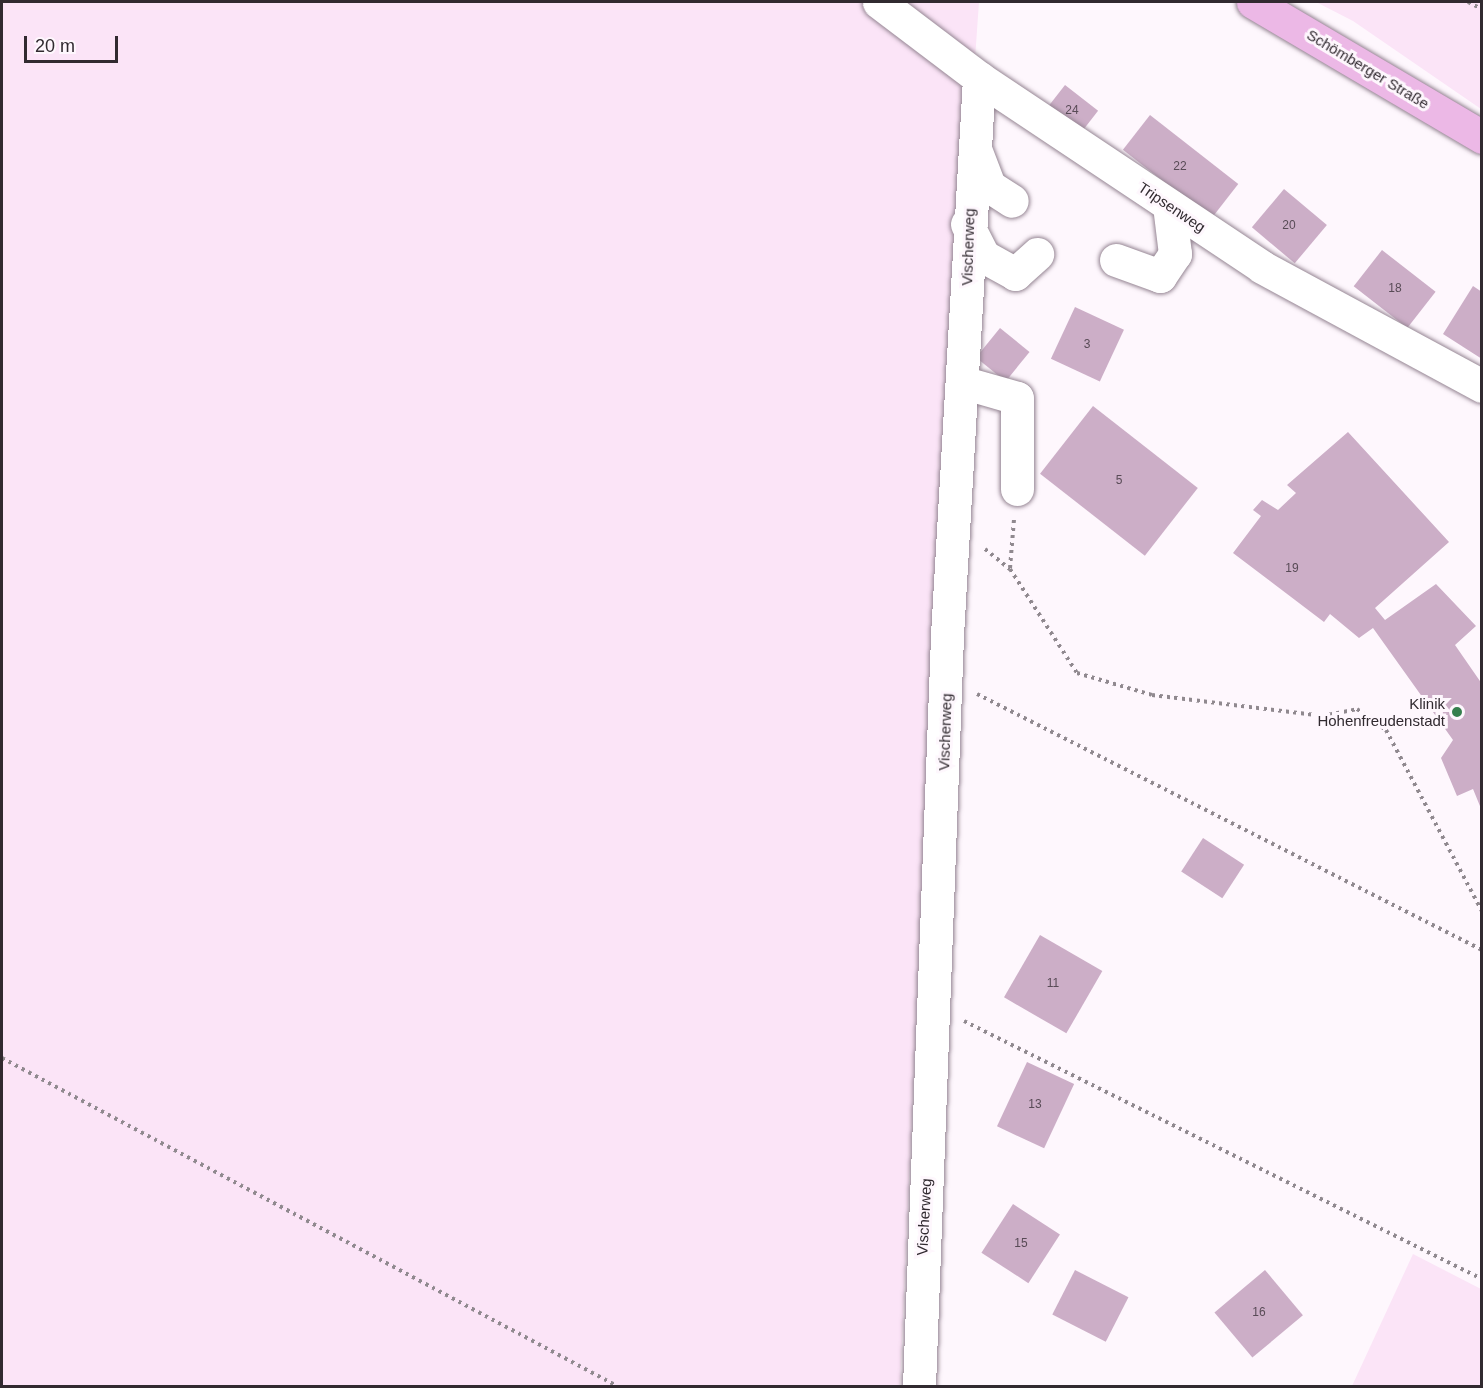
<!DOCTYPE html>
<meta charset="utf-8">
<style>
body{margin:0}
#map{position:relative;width:1483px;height:1388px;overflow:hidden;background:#fef7fd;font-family:Arial,sans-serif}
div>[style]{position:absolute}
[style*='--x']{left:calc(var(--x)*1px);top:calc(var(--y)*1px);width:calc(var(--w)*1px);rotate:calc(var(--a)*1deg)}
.green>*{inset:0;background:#fbe4f7}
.building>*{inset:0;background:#ccaec7;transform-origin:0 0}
.path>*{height:4px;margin-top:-2px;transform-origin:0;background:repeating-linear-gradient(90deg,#90898f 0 3px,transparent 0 7.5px)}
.roads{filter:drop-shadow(0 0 2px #958593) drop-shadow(0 0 2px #958593)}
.minor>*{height:33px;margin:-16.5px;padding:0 16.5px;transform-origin:16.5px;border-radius:16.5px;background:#fff}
.major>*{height:33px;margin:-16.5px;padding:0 16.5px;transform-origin:16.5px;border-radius:16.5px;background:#ecb8e6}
.dots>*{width:16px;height:16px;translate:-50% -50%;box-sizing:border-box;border:3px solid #fef7fd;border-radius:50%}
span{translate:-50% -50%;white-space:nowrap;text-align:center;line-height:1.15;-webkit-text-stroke:6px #fef7fd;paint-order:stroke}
.number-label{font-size:12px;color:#584b56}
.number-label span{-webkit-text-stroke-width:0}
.street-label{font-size:15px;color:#312a30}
.poi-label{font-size:15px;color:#312a30}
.right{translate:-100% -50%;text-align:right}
.frame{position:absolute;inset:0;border:3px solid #312a30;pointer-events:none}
.scale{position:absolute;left:24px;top:36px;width:94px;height:27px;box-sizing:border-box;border:3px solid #312a30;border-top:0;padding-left:8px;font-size:18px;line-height:21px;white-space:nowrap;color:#312a30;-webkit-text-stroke:4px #fef7fd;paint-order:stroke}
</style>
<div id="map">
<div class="green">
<i style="clip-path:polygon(2px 2px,979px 2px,931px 687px,900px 1386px,2px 1386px)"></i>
<i style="clip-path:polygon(1316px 2px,1481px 2px,1481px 109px,1353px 21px)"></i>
<i style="clip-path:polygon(1413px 1254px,1481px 1289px,1481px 1386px,1352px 1386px)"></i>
</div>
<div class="building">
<i style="left:1065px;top:85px;width:42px;height:31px;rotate:38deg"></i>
<i style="left:1150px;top:115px;width:112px;height:44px;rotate:38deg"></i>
<i style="left:1284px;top:189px;width:56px;height:50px;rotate:40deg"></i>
<i style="left:1382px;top:250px;width:68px;height:46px;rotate:38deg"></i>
<i style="clip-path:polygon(1473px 286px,1482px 292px,1482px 359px,1443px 334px)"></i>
<i style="left:1075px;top:307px;width:54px;height:57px;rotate:25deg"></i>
<i style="left:1000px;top:328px;width:38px;height:38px;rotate:39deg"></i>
<i style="left:1093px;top:406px;width:133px;height:86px;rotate:38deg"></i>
<i style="clip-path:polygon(1348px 432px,1449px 542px,1375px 608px,1385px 620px,1436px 584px,1476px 626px,1455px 645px,1482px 684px,1482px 811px,1473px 789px,1457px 796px,1441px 758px,1453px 740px,1373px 628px,1359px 638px,1330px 614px,1324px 622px,1233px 553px,1261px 516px,1253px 510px,1262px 500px,1278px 510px,1296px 493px,1287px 485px)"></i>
<i style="left:1203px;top:838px;width:49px;height:40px;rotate:33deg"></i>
<i style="left:1040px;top:935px;width:72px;height:72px;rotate:30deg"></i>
<i style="left:1027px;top:1062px;width:52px;height:71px;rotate:25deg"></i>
<i style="left:1013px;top:1204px;width:56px;height:58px;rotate:33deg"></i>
<i style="left:1075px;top:1270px;width:60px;height:50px;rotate:27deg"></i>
<i style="left:1265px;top:1270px;width:59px;height:66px;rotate:50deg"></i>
</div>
<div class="path">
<i style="--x:1468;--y:2;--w:16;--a:27"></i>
<i style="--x:985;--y:549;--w:32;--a:39"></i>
<i style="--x:1010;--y:569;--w:124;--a:57.2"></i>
<i style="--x:1077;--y:673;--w:78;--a:16.3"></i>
<i style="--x:1152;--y:695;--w:171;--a:7"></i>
<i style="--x:1322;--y:716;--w:36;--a:-11"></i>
<i style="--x:1357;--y:709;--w:36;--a:36"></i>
<i style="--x:1386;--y:730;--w:205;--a:62.1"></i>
<i style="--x:1010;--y:568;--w:49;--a:-85.3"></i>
<i style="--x:977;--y:694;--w:566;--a:26.88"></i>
<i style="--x:964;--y:1021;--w:579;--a:26.48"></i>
<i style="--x:2;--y:1058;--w:697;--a:28.07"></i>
</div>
<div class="roads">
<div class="minor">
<i style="--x:879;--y:2;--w:126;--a:37.2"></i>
<i style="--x:979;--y:78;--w:340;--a:33.7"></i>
<i style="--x:1262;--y:267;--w:250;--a:28.4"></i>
<i style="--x:975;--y:149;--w:40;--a:69"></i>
<i style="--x:989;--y:186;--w:27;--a:33"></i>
<i style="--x:967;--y:224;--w:36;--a:63"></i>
<i style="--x:983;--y:256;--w:37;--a:29"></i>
<i style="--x:1015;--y:274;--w:30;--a:-42"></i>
<i style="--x:1116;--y:260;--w:47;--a:20"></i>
<i style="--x:1160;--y:276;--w:27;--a:-56"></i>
<i style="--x:1175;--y:254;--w:49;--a:-97"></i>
<i style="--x:965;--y:383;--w:54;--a:16.1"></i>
<i style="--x:1017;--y:398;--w:91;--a:90"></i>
<i style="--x:919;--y:1386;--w:752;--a:-87.86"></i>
<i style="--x:947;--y:635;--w:558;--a:-86.71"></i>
</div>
<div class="major">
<i style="--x:1253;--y:2;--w:266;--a:30.5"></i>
</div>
</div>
<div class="dots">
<i style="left:1457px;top:712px;background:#357f4d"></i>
</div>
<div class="number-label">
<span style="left:1072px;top:111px">24</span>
<span style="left:1180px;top:167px">22</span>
<span style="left:1289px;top:226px">20</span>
<span style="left:1395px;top:289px">18</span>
<span style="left:1087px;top:345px">3</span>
<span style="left:1119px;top:481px">5</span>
<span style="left:1292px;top:569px">19</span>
<span style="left:1053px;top:984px">11</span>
<span style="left:1035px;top:1105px">13</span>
<span style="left:1021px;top:1244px">15</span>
<span style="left:1259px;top:1313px">16</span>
</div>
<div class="street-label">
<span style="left:1368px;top:69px;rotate:31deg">Schömberger Straße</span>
<span style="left:1172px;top:207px;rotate:34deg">Tripsenweg</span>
<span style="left:968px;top:247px;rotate:-88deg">Vischerweg</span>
<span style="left:945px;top:732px;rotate:-88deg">Vischerweg</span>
<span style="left:924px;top:1217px;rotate:-87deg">Vischerweg</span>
</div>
<div class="poi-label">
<span class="right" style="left:1445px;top:712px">Klinik<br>Hohenfreudenstadt</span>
</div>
<div class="frame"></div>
<div class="scale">20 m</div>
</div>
